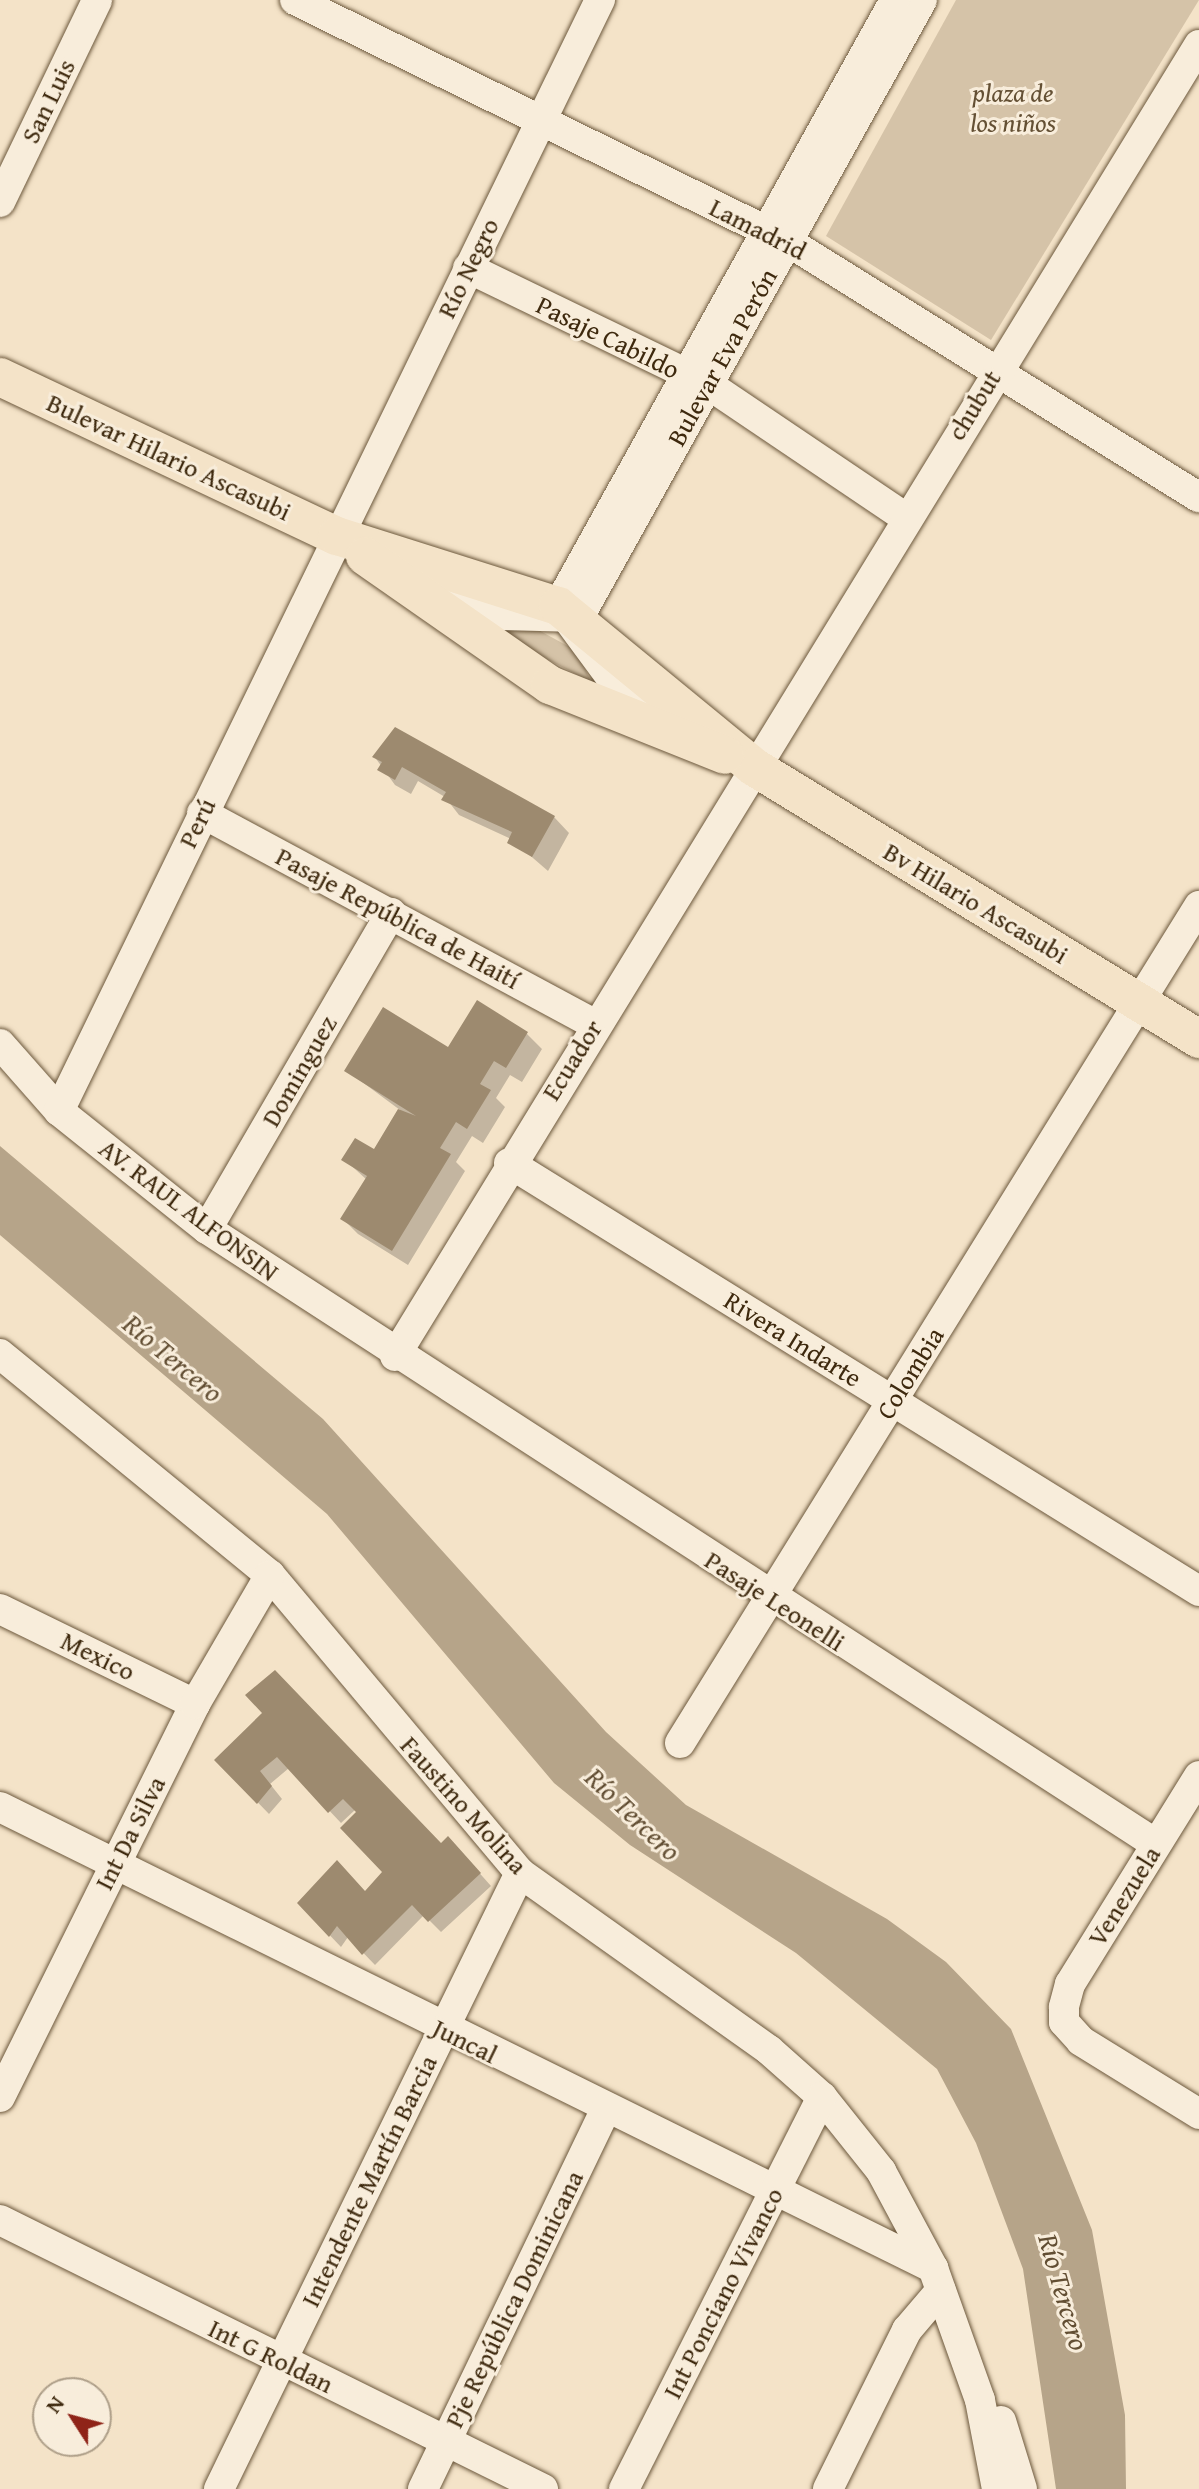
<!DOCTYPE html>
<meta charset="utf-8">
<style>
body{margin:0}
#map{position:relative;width:1199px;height:2489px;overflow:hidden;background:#f4e3c8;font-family:"Gentium Book Plus",serif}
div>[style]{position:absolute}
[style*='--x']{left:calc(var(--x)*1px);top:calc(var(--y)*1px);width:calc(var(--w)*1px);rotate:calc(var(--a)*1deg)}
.green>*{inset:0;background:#d5c3a8}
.water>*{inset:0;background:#b6a489}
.shadow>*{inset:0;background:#0003}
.building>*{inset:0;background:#9d8a6f}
.roads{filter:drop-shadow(0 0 2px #6c583c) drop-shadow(0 0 2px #6c583c)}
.minor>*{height:30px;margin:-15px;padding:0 15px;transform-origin:15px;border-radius:15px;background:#f8eddb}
.major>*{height:38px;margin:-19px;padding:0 19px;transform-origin:19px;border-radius:19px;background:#f4e3c8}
span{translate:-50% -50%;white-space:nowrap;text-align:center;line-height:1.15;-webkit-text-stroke:6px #f8eddb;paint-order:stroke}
.park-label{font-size:26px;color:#645034;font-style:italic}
.street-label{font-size:26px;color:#3e290e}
.water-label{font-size:28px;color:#624e33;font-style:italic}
.north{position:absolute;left:32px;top:2377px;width:80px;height:80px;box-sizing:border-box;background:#f8eddb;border:2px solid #ae9f89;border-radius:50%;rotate:306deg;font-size:22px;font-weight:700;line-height:32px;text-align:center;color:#3e290e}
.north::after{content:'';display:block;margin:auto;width:28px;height:36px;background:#8f2418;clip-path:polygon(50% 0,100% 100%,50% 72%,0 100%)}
</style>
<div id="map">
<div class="green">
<i style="clip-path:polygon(956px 0,1199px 0,991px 340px,826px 236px)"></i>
<i style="clip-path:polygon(531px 626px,577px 651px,591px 682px,495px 632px)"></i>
</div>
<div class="water">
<i style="clip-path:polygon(0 1146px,323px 1419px,606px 1732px,686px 1805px,887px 1919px,946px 1962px,1011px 2029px,1092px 2230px,1125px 2415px,1126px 2489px,1056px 2489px,1023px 2269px,976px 2143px,937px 2069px,796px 1953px,630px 1845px,554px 1783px,327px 1514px,0 1235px)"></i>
</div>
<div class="shadow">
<i style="clip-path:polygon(396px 729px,554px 817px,569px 833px,548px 871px,511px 839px,459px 815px,445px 797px,418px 781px,411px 794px,395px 785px,374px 756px)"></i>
<i style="clip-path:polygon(527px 1034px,542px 1049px,522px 1082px,510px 1075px,496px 1098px,505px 1107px,483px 1143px,472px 1136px,456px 1162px,465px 1171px,408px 1265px,358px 1234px,343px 1219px,367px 1180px,344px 1159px,374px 1152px,400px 1110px,346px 1070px)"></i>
<i style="clip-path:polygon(265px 1713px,441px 1845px,459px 1850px,491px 1886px,441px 1932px,424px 1915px,375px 1965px,348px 1937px,341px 1947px,299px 1903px,365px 1893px,384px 1872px,356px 1809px,341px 1823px,289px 1768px,270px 1784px,282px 1799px,269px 1814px,217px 1760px)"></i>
</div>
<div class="building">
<i style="clip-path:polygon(395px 727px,555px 816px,532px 857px,507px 843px,512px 832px,441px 800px,446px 792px,402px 767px,395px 780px,377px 770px,382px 762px,372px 757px)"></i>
<i style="clip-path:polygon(477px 1000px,528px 1032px,506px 1068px,494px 1061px,480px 1084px,491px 1090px,467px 1129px,456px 1122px,440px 1148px,451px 1154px,392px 1251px,340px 1219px,367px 1176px,341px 1160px,355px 1138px,374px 1149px,398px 1109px,416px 1116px,344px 1071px,383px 1007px,448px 1047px)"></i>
<i style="clip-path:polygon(275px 1670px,441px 1843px,448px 1836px,481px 1873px,428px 1922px,412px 1905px,362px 1955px,337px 1926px,329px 1937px,297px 1903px,337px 1860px,365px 1891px,382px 1872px,340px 1828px,356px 1812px,343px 1799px,328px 1813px,277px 1757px,260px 1771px,272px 1786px,257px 1804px,214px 1760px,262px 1713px,245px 1695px)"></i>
</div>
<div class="roads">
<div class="minor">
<i style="--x:295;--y:0;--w:548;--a:26.1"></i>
<i style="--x:787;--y:241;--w:485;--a:31.9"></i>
<i style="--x:0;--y:202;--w:224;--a:-64.3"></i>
<i style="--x:468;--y:268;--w:264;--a:25.8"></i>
<i style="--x:706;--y:383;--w:240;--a:34"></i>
<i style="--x:434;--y:599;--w:69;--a:13.4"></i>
<i style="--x:501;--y:615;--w:78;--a:1.5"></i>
<i style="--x:579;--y:617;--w:706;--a:-60.93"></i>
<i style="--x:658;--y:726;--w:66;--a:-134.4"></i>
<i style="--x:612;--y:679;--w:91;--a:-126.5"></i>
<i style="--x:558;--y:606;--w:693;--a:-60.92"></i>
<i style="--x:202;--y:813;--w:445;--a:28.3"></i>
<i style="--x:0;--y:1044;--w:89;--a:48.6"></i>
<i style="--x:59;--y:1111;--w:189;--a:38.6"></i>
<i style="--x:207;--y:1229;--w:1131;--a:32.95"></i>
<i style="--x:59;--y:1111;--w:1236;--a:-64.04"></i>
<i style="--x:509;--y:1163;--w:812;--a:31.81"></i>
<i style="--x:207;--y:1229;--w:366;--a:-59.8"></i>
<i style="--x:0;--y:1354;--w:349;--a:39.3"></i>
<i style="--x:270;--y:1575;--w:389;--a:50"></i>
<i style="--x:520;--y:1873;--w:305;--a:35.4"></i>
<i style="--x:769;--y:2050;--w:71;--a:41.6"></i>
<i style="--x:822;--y:2097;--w:95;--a:51.4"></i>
<i style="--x:881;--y:2171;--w:110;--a:61.8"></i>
<i style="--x:933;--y:2268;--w:140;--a:70.4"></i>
<i style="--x:980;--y:2400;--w:91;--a:79.2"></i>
<i style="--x:395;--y:1356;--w:1538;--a:-58.48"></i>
<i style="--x:0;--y:1609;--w:217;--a:26"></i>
<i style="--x:680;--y:1743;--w:985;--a:-58.2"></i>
<i style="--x:1199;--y:1776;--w:245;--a:121.8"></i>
<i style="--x:1070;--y:1984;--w:24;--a:105"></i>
<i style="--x:1064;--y:2007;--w:15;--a:90"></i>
<i style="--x:1064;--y:2022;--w:25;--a:48"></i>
<i style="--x:1081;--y:2041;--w:139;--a:31.7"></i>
<i style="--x:0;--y:1807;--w:1041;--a:26.29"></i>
<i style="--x:0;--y:2097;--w:439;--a:-63.6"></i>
<i style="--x:195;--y:1704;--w:149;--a:-59.8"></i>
<i style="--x:0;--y:2220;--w:606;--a:26.35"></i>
<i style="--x:1001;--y:2421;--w:71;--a:72.8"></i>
<i style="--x:219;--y:2489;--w:686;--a:-63.96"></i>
<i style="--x:423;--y:2489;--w:422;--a:-64.3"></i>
<i style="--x:624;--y:2489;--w:439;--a:-63.2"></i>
<i style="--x:828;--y:2489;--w:178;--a:-63.6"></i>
<i style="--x:907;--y:2330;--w:52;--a:-49.6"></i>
</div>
<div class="major">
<i style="--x:0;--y:377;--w:373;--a:25.3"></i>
<i style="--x:337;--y:536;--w:232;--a:17.6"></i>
<i style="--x:558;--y:606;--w:254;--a:39.4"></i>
<i style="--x:754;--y:767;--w:522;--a:31.43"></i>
<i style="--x:365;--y:556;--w:226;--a:34.9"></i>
<i style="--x:550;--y:685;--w:188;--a:21.8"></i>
</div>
</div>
<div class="park-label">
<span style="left:1013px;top:108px">plaza de<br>los niños</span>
</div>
<div class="street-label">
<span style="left:48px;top:101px;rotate:-64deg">San Luis</span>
<span style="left:758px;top:229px;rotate:27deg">Lamadrid</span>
<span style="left:468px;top:268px;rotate:-64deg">Río Negro</span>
<span style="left:608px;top:337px;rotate:26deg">Pasaje Cabildo</span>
<span style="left:722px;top:357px;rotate:-61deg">Bulevar Eva Perón</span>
<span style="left:974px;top:405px;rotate:-58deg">chubut</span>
<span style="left:169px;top:457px;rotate:25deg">Bulevar Hilario Ascasubi</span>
<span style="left:197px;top:823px;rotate:-64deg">Perú</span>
<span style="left:976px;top:903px;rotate:31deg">Bv Hilario Ascasubi</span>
<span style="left:398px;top:918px;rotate:28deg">Pasaje República de Haití</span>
<span style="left:572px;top:1060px;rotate:-58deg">Ecuador</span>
<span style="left:299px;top:1071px;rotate:-60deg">Dominguez</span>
<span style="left:189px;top:1210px;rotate:37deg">AV. RAUL ALFONSIN</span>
<span style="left:793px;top:1339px;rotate:32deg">Rivera Indarte</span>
<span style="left:910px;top:1373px;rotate:-58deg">Colombia</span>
<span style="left:775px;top:1601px;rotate:33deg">Pasaje Leonelli</span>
<span style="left:98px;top:1656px;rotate:26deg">Mexico</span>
<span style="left:464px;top:1805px;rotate:48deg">Faustino Molina</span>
<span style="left:130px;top:1833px;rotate:-63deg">Int Da Silva</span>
<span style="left:1124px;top:1896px;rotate:-58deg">Venezuela</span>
<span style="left:465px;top:2041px;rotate:26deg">Juncal</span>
<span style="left:369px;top:2181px;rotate:-64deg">Intendente Martín Barcia</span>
<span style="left:723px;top:2293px;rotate:-63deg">Int Ponciano Vivanco</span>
<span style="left:514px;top:2299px;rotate:-64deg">Pje República Dominicana</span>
<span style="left:271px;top:2356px;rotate:26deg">Int G Roldan</span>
</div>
<div class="water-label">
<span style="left:173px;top:1358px;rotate:40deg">Río Tercero</span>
<span style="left:633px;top:1814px;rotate:44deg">Río Tercero</span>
<span style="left:1064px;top:2292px;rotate:74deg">Río Tercero</span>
</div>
<div class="north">N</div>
</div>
